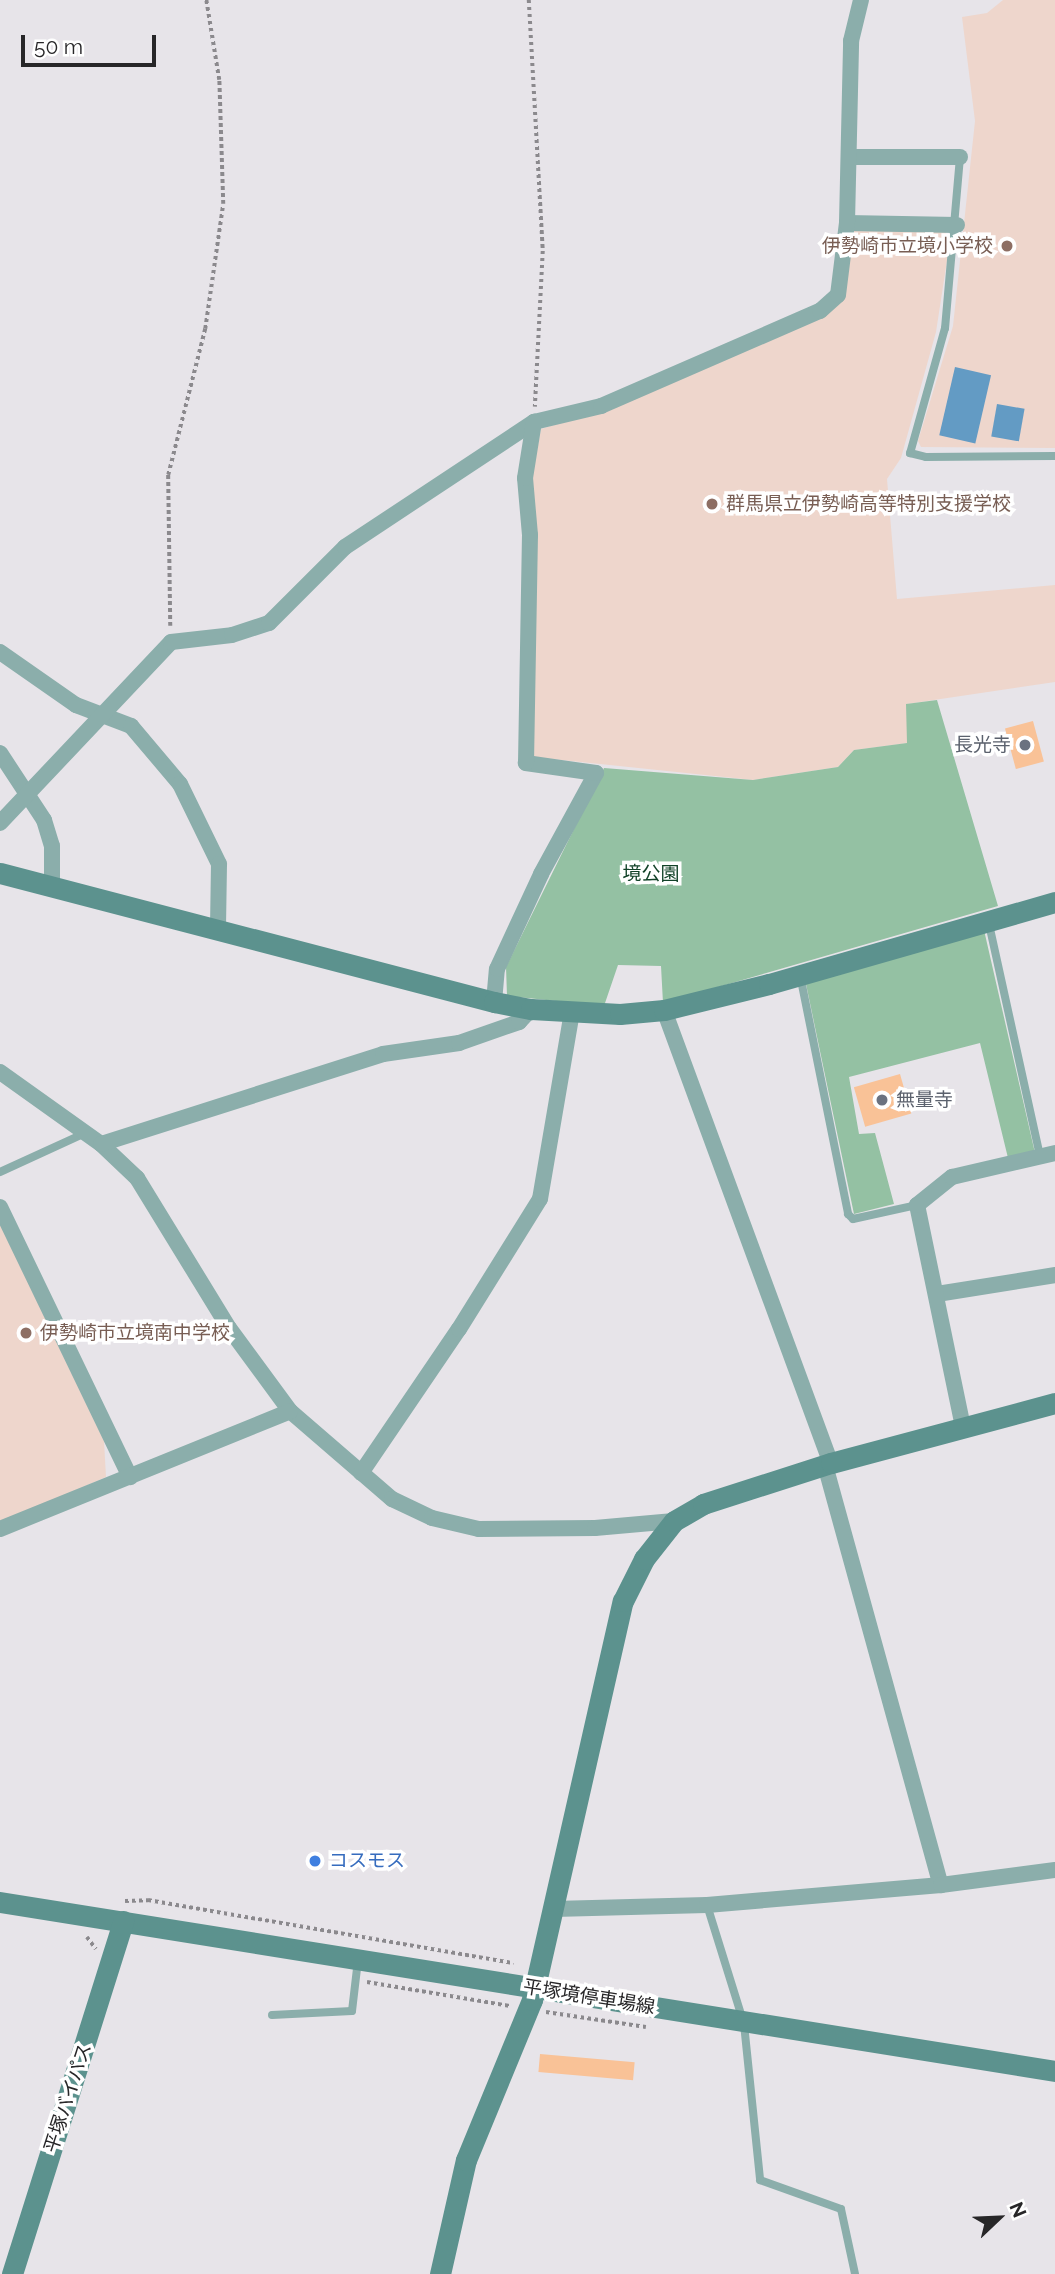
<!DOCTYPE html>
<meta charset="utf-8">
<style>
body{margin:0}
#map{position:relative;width:1055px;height:2274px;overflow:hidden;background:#e7e4e9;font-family:Raleway,"Noto Sans JP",sans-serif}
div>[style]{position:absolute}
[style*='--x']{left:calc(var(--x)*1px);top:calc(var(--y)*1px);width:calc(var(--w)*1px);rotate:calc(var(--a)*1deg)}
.education>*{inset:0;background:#eed6cc}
.green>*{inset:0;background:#94c1a3}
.water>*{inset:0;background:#639bc4;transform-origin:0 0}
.building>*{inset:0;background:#f9c297;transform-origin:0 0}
.path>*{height:3.5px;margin-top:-1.75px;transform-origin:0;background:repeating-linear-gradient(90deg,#8b898d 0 3.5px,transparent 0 7px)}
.lane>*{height:8px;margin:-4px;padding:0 4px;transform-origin:4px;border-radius:4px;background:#8baeab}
.street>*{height:16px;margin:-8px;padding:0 8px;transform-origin:8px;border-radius:8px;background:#8baeab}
.secondary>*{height:21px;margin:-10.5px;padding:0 10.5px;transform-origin:10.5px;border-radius:10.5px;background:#5c928e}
.dots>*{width:19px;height:19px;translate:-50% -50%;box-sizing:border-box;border:4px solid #fff;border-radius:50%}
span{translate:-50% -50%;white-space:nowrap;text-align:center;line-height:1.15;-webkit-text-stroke:7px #fff;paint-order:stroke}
.education-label{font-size:19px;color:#785e54}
.right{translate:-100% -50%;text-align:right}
.left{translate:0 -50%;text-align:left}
.worship-label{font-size:19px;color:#5b616d}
.park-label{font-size:19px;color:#124228}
.shop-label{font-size:19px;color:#366cbe}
.street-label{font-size:19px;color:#272628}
.north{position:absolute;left:964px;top:2183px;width:70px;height:70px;-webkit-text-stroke:5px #fff;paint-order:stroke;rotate:67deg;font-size:19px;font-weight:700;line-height:28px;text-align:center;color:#272628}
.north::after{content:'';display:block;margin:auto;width:24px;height:32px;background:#272628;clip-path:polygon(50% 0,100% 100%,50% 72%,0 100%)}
.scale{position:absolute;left:21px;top:35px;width:135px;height:32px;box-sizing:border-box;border:4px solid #272628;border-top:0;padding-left:9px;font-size:21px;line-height:24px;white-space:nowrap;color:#272628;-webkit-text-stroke:5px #fff;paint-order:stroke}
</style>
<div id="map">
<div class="education">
<i style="clip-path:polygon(1003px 0,1055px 0,1055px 448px,921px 447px,918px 441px,953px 326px,975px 121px,962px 17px,987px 13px)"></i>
<i style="clip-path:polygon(853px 231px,945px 231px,950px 241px,936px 332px,901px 458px,887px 479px,897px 599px,1055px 585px,1055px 682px,907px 704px,908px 743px,854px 750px,838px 767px,753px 780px,533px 757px,532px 478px,541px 429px,603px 410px,828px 313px)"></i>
<i style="clip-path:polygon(0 1224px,104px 1441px,106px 1477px,0 1523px)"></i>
</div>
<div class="green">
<i style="clip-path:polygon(937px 700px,998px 906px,663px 1003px,661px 966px,618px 965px,604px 1006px,507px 996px,506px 967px,604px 768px,753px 780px,838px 767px,854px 750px,907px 743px,906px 704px)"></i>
<i style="clip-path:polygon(984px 930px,1035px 1153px,1008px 1158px,980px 1043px,849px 1077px,859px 1134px,875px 1133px,894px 1204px,854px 1214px,806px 984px)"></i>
</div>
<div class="water">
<i style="left:955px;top:367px;width:37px;height:70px;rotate:13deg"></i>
<i style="left:997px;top:404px;width:28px;height:33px;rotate:10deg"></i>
</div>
<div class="building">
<i style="left:1033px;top:721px;width:42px;height:29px;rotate:75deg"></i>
<i style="left:900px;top:1074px;width:41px;height:48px;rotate:74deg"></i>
<i style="left:540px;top:2054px;width:95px;height:18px;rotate:5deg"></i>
</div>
<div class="path">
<i style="--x:529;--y:0;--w:251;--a:86.8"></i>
<i style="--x:543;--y:251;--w:156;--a:92.9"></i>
<i style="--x:170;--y:626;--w:151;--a:-90.8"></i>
<i style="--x:168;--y:475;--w:151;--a:-75.8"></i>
<i style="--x:205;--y:329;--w:126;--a:-81.8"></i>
<i style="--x:223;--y:204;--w:124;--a:-91.8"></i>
<i style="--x:219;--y:80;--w:81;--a:-99.2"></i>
<i style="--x:125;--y:1901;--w:23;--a:-2"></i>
<i style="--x:148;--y:1900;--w:371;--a:9.8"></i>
<i style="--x:87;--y:1937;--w:15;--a:53"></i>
<i style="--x:367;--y:1982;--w:146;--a:9.5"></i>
<i style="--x:546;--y:2012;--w:101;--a:8.5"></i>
</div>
<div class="lane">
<i style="--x:960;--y:157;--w:172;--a:95"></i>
<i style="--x:945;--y:328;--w:130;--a:105.6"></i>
<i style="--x:910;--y:453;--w:16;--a:14"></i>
<i style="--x:926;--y:457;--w:129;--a:-0.4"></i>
<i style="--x:989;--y:924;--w:238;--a:77.6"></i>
<i style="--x:800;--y:975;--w:244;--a:78.6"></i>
<i style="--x:848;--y:1214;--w:7;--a:45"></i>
<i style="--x:853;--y:1219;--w:66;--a:-12.3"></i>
<i style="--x:0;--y:1172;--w:91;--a:-24.6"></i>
<i style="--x:707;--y:1905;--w:125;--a:72.7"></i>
<i style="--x:744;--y:2024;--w:157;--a:84.1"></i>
<i style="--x:760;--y:2180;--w:86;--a:19.7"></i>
<i style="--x:841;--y:2209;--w:66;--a:77.8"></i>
<i style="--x:272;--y:2015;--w:80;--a:-2.9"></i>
<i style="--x:352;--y:2011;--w:51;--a:-83.3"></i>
</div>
<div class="street">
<i style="--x:850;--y:157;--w:110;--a:0"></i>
<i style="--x:847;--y:223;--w:110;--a:1"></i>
<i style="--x:0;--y:652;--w:93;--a:34.9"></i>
<i style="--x:76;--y:705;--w:59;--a:20.9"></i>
<i style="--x:131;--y:726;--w:76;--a:49.8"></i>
<i style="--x:180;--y:784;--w:89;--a:64"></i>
<i style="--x:219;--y:864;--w:65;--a:90.9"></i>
<i style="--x:0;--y:753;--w:80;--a:56.7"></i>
<i style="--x:44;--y:820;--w:27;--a:73"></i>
<i style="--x:52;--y:846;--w:41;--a:90"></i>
<i style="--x:0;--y:823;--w:249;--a:-46.6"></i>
<i style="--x:171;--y:642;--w:61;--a:-6.5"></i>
<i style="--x:232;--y:635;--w:39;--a:-18"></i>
<i style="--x:269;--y:623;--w:107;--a:-45"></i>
<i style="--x:345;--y:547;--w:227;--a:-33.5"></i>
<i style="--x:534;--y:422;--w:69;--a:-13.4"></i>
<i style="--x:601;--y:406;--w:239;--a:-23.5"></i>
<i style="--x:820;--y:311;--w:24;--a:-42"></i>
<i style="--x:838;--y:295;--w:73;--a:-82.9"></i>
<i style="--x:847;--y:223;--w:182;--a:-88.7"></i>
<i style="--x:851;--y:41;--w:42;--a:-76.3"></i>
<i style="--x:494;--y:1002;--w:33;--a:-85"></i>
<i style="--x:497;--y:969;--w:105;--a:-65.1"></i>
<i style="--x:541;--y:874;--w:115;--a:-61.4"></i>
<i style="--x:596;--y:773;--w:71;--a:-171.9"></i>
<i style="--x:526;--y:763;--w:228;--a:-89"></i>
<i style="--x:530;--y:535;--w:57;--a:-95"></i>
<i style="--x:525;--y:478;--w:57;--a:-80.9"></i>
<i style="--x:664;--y:1010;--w:483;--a:69.8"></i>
<i style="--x:0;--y:1072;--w:124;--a:35.5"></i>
<i style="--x:101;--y:1144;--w:50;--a:43.4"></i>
<i style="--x:137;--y:1178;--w:176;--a:58.5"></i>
<i style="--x:229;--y:1328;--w:103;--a:53.7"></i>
<i style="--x:290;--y:1411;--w:135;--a:40.8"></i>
<i style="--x:392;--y:1499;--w:44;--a:25.4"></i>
<i style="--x:432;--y:1518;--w:48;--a:13.2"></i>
<i style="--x:479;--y:1529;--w:116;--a:-0.5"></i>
<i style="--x:595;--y:1528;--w:79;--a:-5.1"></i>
<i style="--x:101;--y:1144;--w:296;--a:-17.7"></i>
<i style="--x:383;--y:1054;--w:77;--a:-8.2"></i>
<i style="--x:459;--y:1043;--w:64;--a:-19.3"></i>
<i style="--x:519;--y:1022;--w:18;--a:-47"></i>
<i style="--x:0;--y:1207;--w:300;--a:64.3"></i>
<i style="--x:937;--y:1294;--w:120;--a:-9.1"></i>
<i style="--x:963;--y:1427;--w:227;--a:-101.7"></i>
<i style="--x:917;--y:1205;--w:45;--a:-38.7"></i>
<i style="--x:952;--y:1177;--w:106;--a:-13.1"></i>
<i style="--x:825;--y:1465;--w:436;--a:74.6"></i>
<i style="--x:361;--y:1473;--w:174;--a:-55.8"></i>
<i style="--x:459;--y:1329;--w:153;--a:-58.1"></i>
<i style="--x:540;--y:1199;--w:191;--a:-80.3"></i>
<i style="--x:0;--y:1529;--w:313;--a:-22.1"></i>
<i style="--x:554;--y:1909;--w:153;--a:-1.5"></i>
<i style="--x:707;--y:1905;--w:235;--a:-4.9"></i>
<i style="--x:941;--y:1885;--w:115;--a:-7.5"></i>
</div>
<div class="secondary">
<i style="--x:0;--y:873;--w:511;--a:14.64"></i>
<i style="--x:494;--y:1002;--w:38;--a:11"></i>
<i style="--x:531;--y:1009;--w:89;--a:3.2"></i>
<i style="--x:620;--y:1014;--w:44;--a:-5.2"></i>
<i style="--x:664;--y:1010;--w:108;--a:-13.9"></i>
<i style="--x:769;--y:984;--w:298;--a:-16"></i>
<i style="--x:0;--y:1902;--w:1068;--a:9.1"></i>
<i style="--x:12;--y:2274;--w:370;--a:-72.5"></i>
<i style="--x:440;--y:2274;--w:117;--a:-77.2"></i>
<i style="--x:466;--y:2160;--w:173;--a:-67.6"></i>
<i style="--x:532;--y:2000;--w:409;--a:-77.2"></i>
<i style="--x:623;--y:1601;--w:47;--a:-63.4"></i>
<i style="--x:644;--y:1559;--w:48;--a:-51.7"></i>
<i style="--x:674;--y:1521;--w:34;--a:-30"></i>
<i style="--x:703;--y:1504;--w:134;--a:-17.8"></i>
<i style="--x:831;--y:1463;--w:232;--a:-15"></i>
</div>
<div class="dots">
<i style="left:1007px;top:246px;background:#8d6e63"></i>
<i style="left:712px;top:504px;background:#8d6e63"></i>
<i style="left:1025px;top:745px;background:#6b7280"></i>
<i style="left:882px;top:1100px;background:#6b7280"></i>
<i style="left:26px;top:1333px;background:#8d6e63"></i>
<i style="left:315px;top:1861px;background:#3f7fe0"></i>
</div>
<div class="education-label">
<span class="right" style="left:993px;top:246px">伊勢崎市立境小学校</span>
<span class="left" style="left:726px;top:504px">群馬県立伊勢崎高等特別支援学校</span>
<span class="left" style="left:40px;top:1333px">伊勢崎市立境南中学校</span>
</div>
<div class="worship-label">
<span class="right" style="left:1011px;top:745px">長光寺</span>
<span class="left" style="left:896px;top:1100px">無量寺</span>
</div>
<div class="park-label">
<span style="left:651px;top:874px">境公園</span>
</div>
<div class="shop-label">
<span class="left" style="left:329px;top:1861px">コスモス</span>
</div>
<div class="street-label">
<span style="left:589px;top:1997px;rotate:9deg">平塚境停車場線</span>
<span style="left:68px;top:2098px;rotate:-72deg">平塚バイパス</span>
</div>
<div class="north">N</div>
<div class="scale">50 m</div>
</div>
